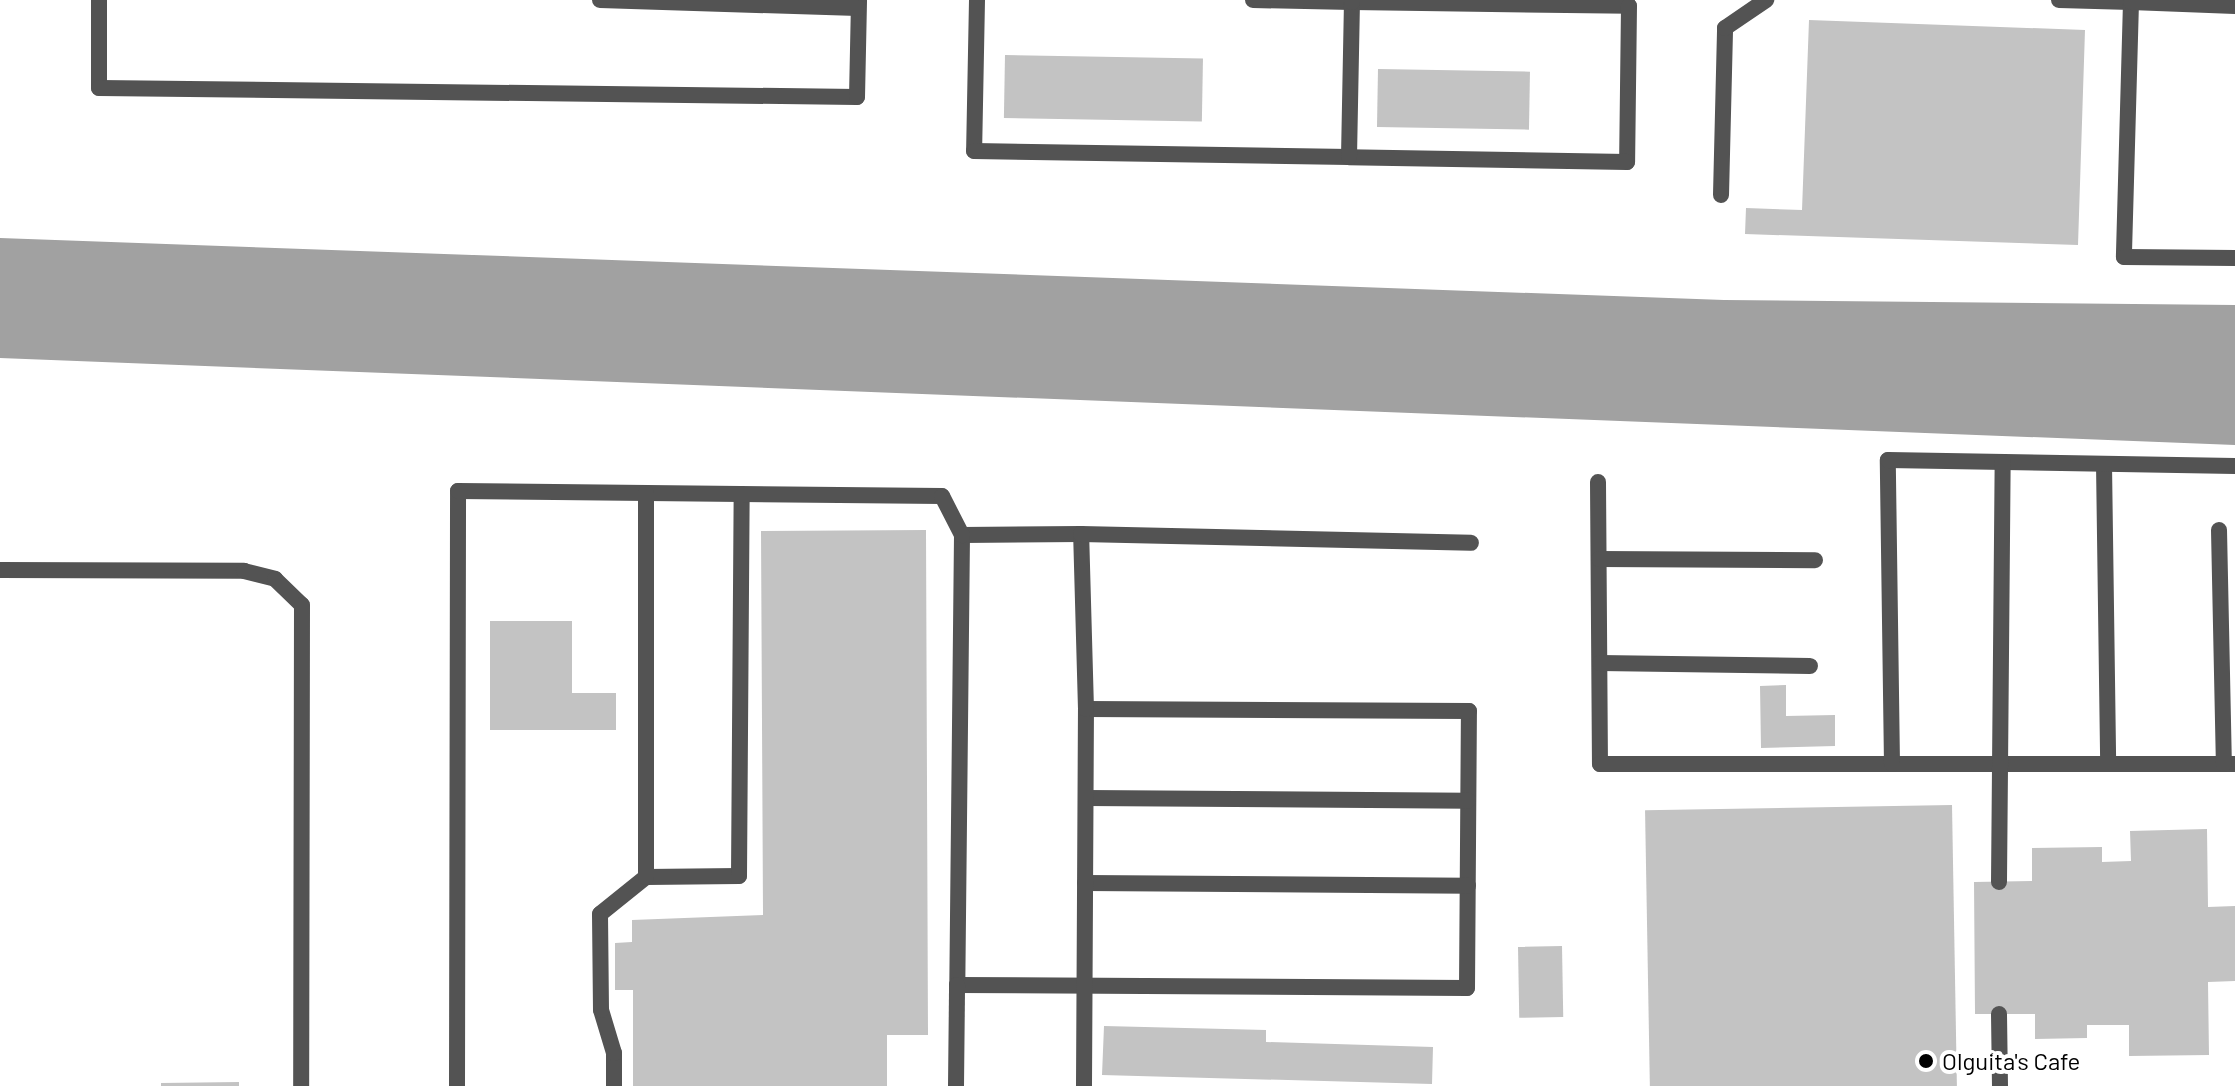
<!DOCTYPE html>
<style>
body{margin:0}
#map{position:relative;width:2235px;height:1086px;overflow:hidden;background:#fff;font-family:Barlow,sans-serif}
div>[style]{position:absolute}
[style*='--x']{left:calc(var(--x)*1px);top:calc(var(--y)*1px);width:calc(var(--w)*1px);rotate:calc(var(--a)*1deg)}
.water>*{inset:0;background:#a1a1a1}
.building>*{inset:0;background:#c3c3c3;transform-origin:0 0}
.service>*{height:16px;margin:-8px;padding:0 8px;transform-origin:8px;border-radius:8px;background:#535353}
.dots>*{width:22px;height:22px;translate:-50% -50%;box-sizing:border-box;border:4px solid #fff;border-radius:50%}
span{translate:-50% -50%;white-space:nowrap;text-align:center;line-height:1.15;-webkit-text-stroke:8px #fff;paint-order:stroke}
.poi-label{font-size:24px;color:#000}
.left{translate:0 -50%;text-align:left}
</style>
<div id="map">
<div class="water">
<i style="clip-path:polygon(0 238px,1724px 300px,2235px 305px,2235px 445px,0 358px)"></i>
</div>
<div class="building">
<i style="clip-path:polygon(1809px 20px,2085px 30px,2078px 245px,1745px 234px,1746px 208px,1802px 210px)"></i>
<i style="left:1005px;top:55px;width:198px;height:63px;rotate:1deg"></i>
<i style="left:1378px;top:69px;width:152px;height:58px;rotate:1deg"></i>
<i style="clip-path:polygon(926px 530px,928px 1035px,887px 1035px,887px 1086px,633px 1086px,633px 990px,615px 990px,615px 943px,632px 942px,632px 920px,763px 915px,761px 531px)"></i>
<i style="clip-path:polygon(490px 621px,572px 621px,572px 693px,616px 693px,616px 730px,490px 730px)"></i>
<i style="clip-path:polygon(1786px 685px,1786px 716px,1835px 715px,1835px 746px,1761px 748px,1760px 686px)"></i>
<i style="left:1952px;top:805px;width:281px;height:307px;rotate:89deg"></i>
<i style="clip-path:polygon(2207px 829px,2208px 907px,2235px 906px,2235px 981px,2208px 982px,2209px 1055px,2129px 1056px,2129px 1025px,2087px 1025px,2087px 1038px,2035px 1039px,2035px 1014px,1975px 1014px,1974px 882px,2032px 881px,2032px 848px,2102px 847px,2102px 862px,2131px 861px,2130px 831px)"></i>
<i style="left:1562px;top:946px;width:71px;height:44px;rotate:89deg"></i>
<i style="clip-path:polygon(1104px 1026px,1266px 1030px,1266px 1042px,1433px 1047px,1432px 1084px,1102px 1075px)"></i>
<i style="clip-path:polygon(239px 1082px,239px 1086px,161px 1086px,161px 1083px)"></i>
</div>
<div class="service">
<i style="--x:99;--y:0;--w:88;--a:90"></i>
<i style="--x:99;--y:88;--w:758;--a:0.68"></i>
<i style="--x:857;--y:97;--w:97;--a:-88.8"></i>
<i style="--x:600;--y:0;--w:258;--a:1.8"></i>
<i style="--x:977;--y:0;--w:151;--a:91.1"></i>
<i style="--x:974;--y:151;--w:375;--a:0.9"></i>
<i style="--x:1253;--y:0;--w:99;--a:1.2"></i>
<i style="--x:1352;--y:2;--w:277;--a:0.8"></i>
<i style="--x:1629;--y:6;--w:156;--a:90.7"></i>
<i style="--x:1627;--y:162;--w:278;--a:-179"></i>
<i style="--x:1349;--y:157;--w:155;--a:-88.9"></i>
<i style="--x:1352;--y:2;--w:2;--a:-90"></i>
<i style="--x:2059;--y:0;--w:72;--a:1.6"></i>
<i style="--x:2131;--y:2;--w:255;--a:91.6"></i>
<i style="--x:2124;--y:257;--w:111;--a:0.5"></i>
<i style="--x:2131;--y:2;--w:104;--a:2.2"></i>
<i style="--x:1721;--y:195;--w:167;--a:-88.6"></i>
<i style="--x:1725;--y:28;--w:50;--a:-34.3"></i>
<i style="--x:2104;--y:464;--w:300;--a:89.2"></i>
<i style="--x:1598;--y:482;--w:282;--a:89.6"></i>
<i style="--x:1600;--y:764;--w:635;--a:0"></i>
<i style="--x:2219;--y:530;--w:234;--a:88.8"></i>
<i style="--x:1081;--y:534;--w:119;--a:179.5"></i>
<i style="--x:962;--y:535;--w:450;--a:90.6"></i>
<i style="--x:957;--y:985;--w:510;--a:0.34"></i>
<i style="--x:1467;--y:988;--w:277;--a:-89.6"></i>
<i style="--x:1469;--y:711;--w:383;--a:-179.7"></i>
<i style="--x:1599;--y:559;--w:216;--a:0.3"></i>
<i style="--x:0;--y:570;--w:244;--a:0.2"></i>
<i style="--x:244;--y:571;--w:32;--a:14"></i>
<i style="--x:275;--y:579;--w:37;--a:44"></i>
<i style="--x:302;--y:605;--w:481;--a:90.1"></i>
<i style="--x:1600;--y:663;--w:210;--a:0.8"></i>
<i style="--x:1892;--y:764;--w:304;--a:-90.8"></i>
<i style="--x:1888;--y:460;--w:347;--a:1"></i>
<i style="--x:1086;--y:798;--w:382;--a:0.4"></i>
<i style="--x:646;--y:877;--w:93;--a:-0.6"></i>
<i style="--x:739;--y:876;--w:382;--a:-89.6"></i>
<i style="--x:1999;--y:882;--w:420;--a:-89.5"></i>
<i style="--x:1085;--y:883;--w:383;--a:0.4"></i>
<i style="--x:1999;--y:1014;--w:72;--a:89.2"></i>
<i style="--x:457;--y:1086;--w:595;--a:-89.9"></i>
<i style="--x:458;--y:491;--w:484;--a:0.6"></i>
<i style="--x:942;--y:496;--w:44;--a:62.9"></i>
<i style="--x:614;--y:1086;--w:33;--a:-90"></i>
<i style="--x:614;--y:1053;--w:45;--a:-106.8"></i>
<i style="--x:601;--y:1010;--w:96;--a:-90.6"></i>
<i style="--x:600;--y:914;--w:59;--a:-38.8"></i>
<i style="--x:646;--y:877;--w:384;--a:-90"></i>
<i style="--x:956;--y:1086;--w:101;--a:-89.4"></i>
<i style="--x:1084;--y:1086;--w:377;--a:-89.7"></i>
<i style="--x:1086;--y:709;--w:175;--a:-91.6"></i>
<i style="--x:1081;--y:534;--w:390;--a:1.3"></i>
</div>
<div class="dots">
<i style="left:1926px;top:1061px;background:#000"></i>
</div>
<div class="poi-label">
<span class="left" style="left:1942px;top:1061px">Olguita's Cafe</span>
</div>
</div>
